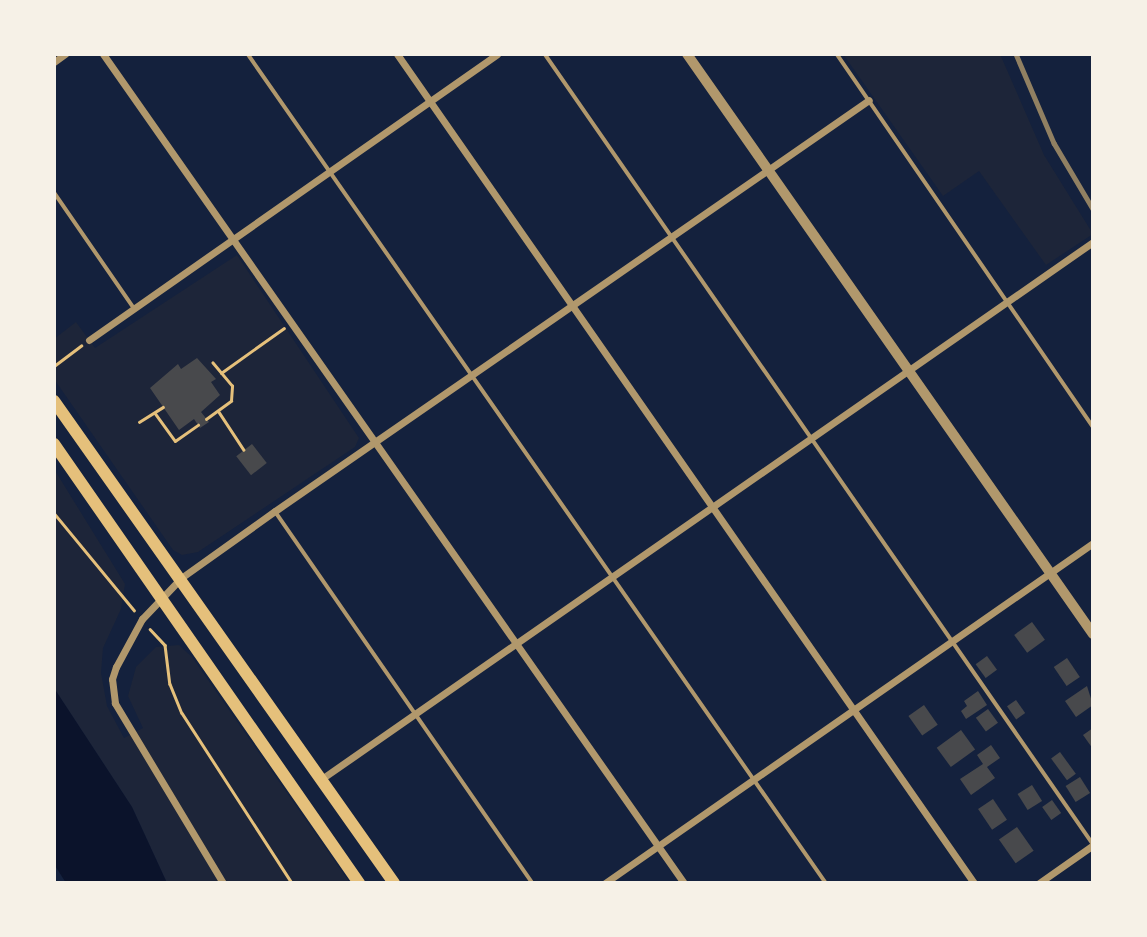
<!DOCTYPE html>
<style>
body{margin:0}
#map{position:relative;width:1147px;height:937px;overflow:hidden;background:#14213d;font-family:"PT Serif",serif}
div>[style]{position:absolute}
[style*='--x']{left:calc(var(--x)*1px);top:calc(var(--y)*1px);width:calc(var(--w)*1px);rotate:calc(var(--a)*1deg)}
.green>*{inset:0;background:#1d2539}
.water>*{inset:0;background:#0b132b}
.building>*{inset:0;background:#48494c;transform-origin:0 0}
.path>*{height:2.5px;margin:-1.25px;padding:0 1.25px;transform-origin:1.25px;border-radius:1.25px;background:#e5c07b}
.service>*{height:3.5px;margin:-1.75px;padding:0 1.75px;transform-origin:1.75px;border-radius:1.75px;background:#b1986c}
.minor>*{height:7px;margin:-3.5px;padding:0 3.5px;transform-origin:3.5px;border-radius:3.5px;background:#b1986c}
.tertiary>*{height:10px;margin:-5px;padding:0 5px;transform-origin:5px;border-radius:5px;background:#b1986c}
.trunk>*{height:12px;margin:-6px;padding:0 6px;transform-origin:6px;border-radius:6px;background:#e5c07b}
.rail>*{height:4.5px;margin:-2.25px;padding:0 2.25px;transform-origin:2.25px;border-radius:2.25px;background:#918062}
span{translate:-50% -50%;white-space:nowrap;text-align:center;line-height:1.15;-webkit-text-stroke:7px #f6f1e7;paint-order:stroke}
.frame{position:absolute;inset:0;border:56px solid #f6f1e7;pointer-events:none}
</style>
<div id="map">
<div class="green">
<i style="clip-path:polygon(843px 54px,1000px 54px,1044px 155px,1093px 234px,1046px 265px,979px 171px,943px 196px)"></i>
<i style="clip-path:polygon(237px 255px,359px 438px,355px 447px,198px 552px,182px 555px,173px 550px,54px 379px,54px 339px,76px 322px,95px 348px)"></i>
<i style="clip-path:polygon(54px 469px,125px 584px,121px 609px,103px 648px,101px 673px,107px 706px,124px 738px,143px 728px,128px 696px,136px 667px,156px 647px,179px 645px,192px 657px,350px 883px,167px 883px,132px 807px,54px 688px)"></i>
</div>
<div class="water">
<i style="clip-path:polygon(54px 688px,132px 807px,167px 883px,66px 883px,54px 864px)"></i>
</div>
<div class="building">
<i style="clip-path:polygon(197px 358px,216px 379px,211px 382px,220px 395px,201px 412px,209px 422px,200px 428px,194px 419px,179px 430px,150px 388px,178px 364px,181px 369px)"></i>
<i style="left:252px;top:444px;width:24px;height:20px;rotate:52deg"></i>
<i style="left:1032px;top:622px;width:22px;height:22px;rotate:54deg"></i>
<i style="left:987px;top:656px;width:17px;height:14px;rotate:54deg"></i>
<i style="left:1067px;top:658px;width:23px;height:16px;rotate:56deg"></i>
<i style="clip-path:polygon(1087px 686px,1093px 705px,1076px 717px,1065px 701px)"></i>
<i style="clip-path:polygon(978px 691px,987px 705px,966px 719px,961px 711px,967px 706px,964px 701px)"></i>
<i style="left:1016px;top:700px;width:16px;height:11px;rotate:55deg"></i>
<i style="left:924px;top:705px;width:24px;height:19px;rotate:55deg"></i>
<i style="left:988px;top:709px;width:17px;height:15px;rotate:54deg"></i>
<i style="clip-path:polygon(1093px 728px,1093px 749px,1083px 735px)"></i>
<i style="left:961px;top:730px;width:24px;height:30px;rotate:54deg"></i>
<i style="clip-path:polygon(991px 745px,1000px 758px,987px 767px,995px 778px,971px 795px,960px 779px,983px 764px,977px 755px)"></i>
<i style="left:1060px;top:752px;width:27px;height:11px;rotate:54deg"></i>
<i style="left:1080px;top:777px;width:19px;height:17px;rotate:58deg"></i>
<i style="left:1032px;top:785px;width:19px;height:17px;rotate:58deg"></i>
<i style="left:993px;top:799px;width:25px;height:18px;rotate:56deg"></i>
<i style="left:1052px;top:800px;width:16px;height:12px;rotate:55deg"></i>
<i style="left:1017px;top:827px;width:29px;height:22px;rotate:55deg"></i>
</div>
<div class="path">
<i style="--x:54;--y:366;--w:34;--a:-37"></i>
<i style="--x:221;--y:373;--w:77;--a:-35.5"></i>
<i style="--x:219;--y:412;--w:45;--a:56.7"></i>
<i style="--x:155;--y:413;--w:34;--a:54"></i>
<i style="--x:175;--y:441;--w:28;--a:-35"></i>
<i style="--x:206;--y:419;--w:31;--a:-36"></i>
<i style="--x:231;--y:401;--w:15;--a:-86"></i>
<i style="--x:232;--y:386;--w:30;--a:-130"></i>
<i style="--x:139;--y:422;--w:28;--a:-32"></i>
<i style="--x:54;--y:513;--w:126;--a:50.5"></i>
<i style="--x:150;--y:629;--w:22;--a:47"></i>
<i style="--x:165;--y:645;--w:39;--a:83"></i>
<i style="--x:170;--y:684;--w:31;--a:68"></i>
<i style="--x:182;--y:713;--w:202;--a:57.1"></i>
</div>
<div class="service">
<i style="--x:248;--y:54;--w:1011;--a:55.11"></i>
<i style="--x:545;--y:54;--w:961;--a:55.25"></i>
<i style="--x:837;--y:54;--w:452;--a:55.5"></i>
<i style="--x:54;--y:192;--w:141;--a:55.4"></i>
<i style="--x:275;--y:511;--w:453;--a:55.3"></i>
</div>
<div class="minor">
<i style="--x:103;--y:54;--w:1012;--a:54.98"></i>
<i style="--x:397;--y:54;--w:1010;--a:55.16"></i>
<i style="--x:54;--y:62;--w:14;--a:-36"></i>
<i style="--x:89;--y:340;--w:498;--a:-35"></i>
<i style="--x:320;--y:780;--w:942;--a:-34.84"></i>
<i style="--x:223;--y:883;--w:210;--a:-121"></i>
<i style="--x:115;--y:703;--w:24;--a:-97"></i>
<i style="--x:112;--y:679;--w:13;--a:-72"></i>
<i style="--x:116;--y:667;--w:55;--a:-61.6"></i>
<i style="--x:142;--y:619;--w:57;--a:-46.4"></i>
<i style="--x:181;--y:578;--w:115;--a:-35.5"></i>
<i style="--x:275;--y:511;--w:722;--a:-34.68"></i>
<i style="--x:605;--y:883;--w:595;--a:-34.87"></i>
<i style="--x:1039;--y:883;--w:66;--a:-35.1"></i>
</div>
<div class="tertiary">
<i style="--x:687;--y:54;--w:708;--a:55.01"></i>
</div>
<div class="trunk">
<i style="--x:54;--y:401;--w:590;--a:54.8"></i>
<i style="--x:54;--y:444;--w:535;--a:55.21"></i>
</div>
<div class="rail">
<i style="--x:1016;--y:54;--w:97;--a:66.9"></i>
<i style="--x:1054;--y:143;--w:77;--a:59.4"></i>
</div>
<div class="frame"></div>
</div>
